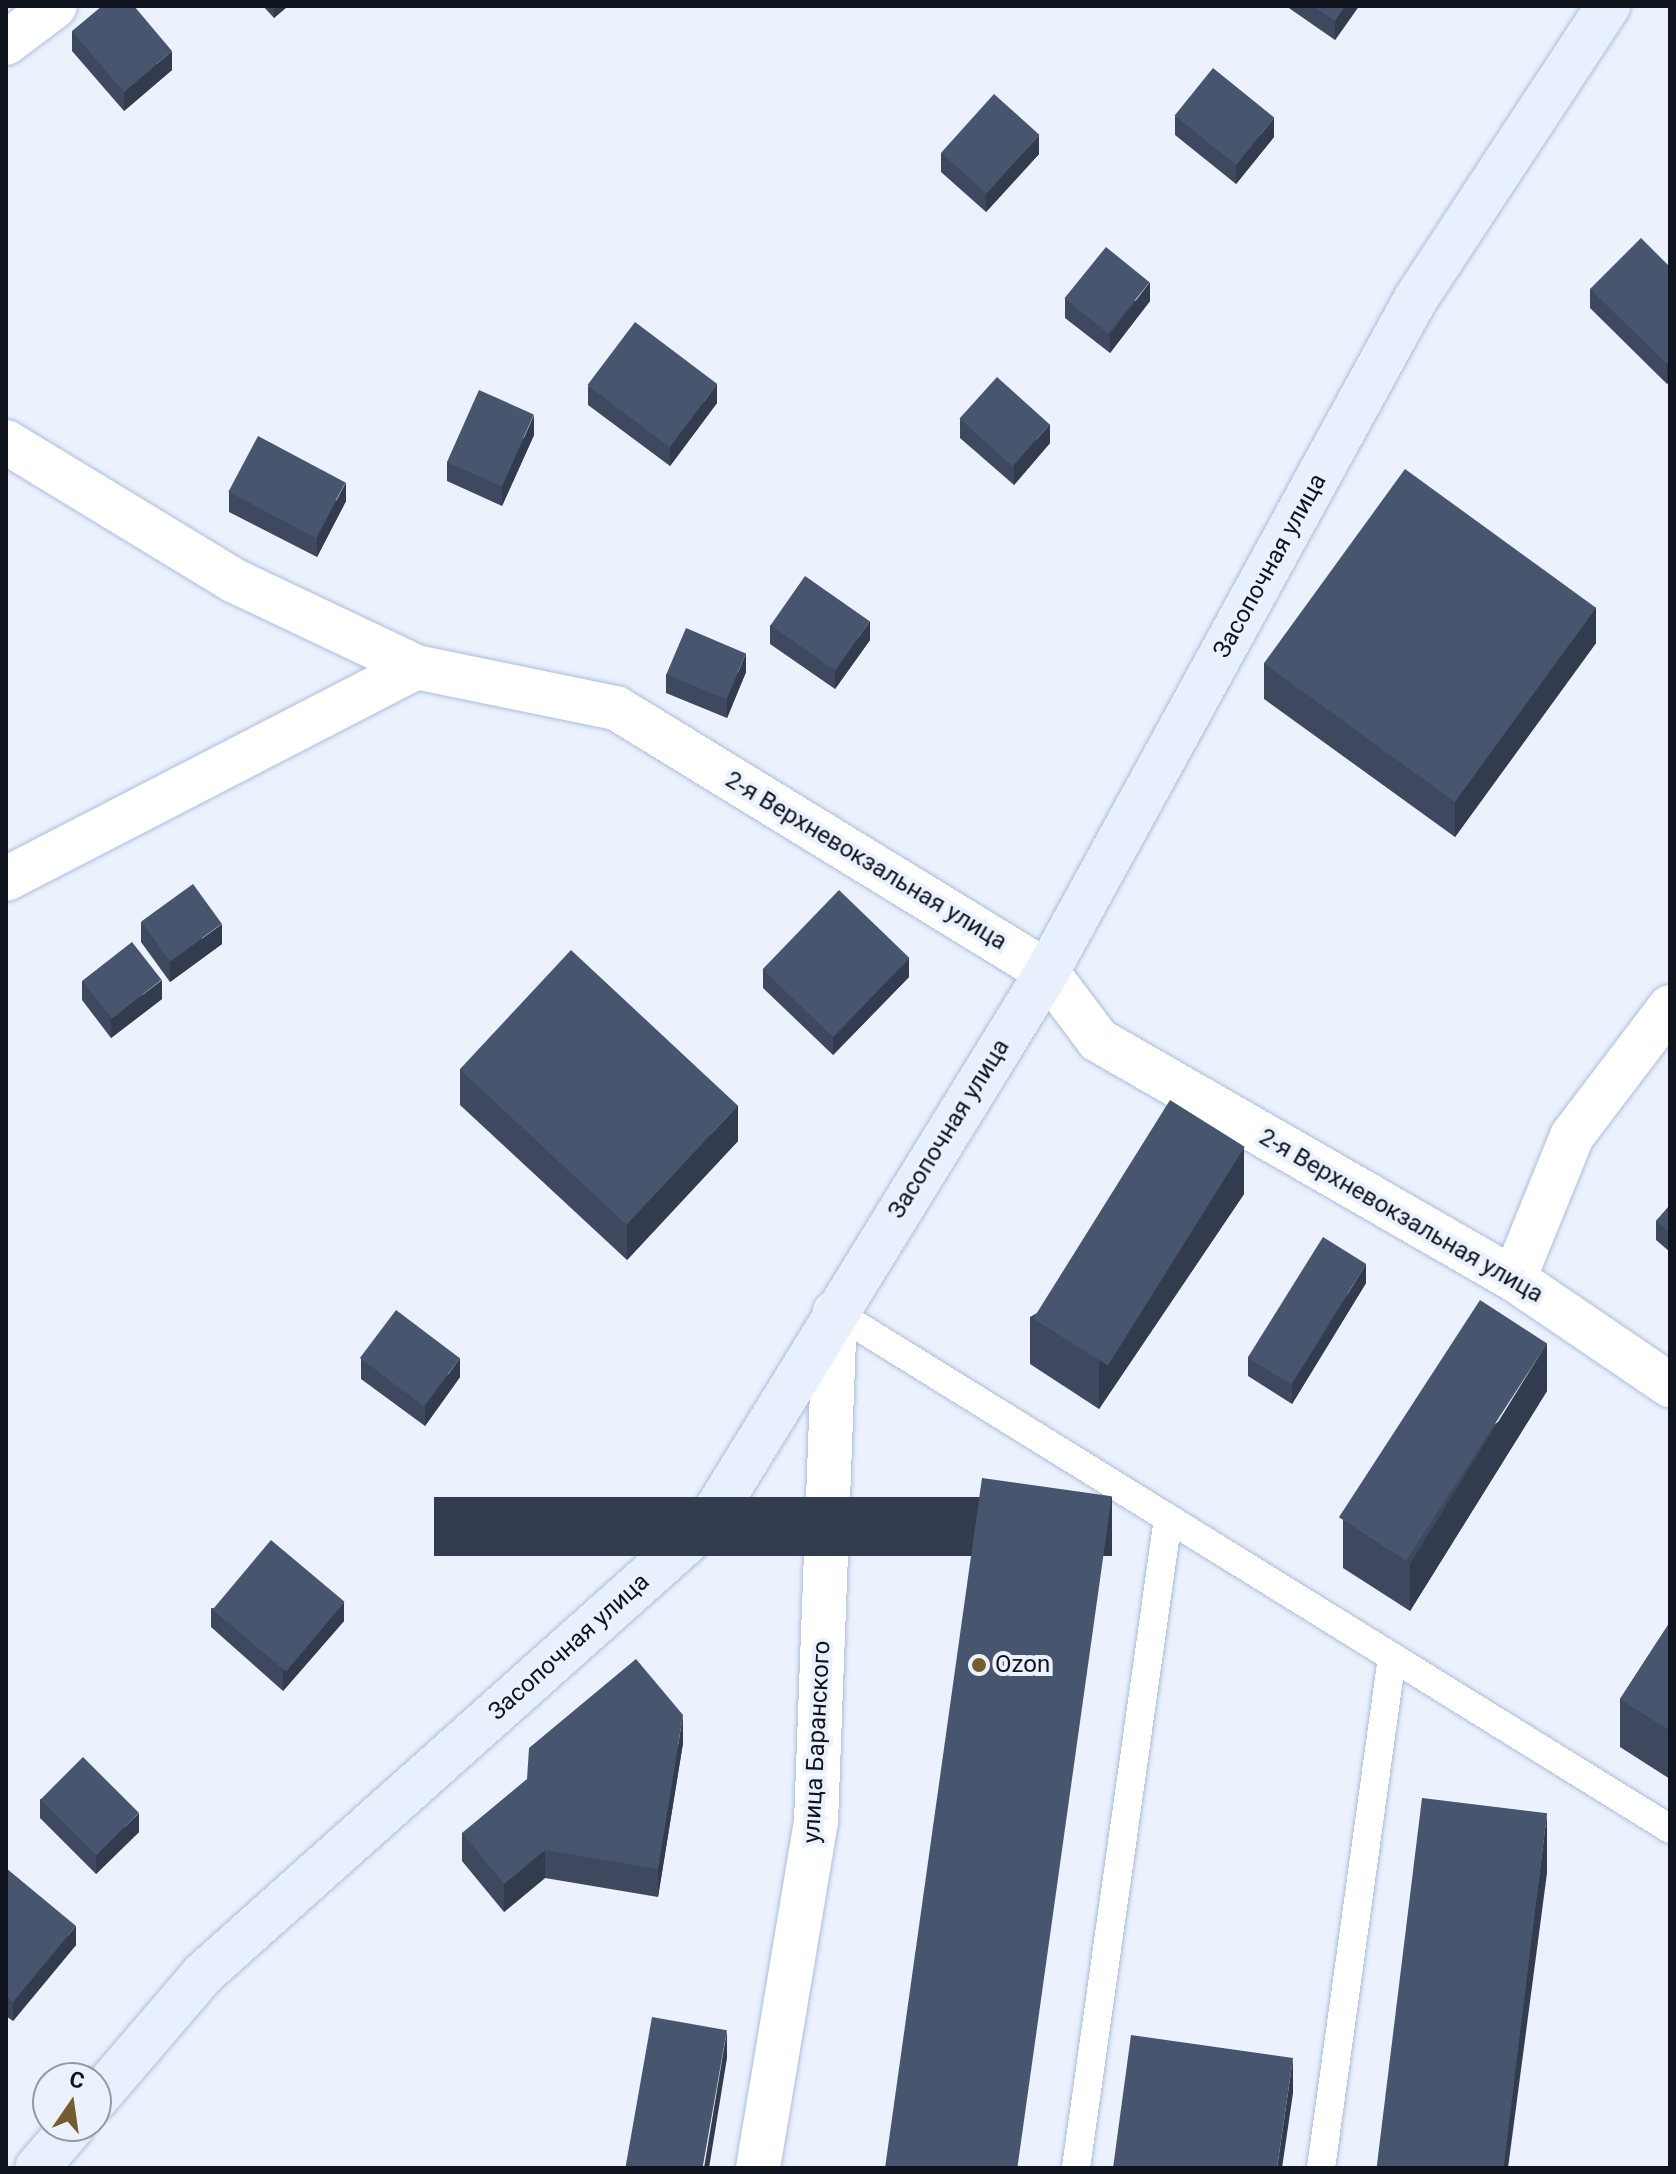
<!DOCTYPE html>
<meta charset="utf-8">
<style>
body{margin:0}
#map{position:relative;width:1676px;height:2174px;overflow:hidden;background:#ebf2fe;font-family:Roboto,sans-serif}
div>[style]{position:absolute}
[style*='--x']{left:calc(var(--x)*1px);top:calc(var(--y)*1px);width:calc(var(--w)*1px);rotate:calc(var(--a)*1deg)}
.roads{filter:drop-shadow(0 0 2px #adbddb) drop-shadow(0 0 2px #adbddb)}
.lane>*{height:28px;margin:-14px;padding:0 14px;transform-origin:14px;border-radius:14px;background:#fff}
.street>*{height:44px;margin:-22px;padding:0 22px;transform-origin:22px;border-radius:22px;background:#fff}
.secondary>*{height:44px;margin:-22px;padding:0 22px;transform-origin:22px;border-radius:22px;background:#e8effd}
.wall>*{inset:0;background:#3e495f}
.shaded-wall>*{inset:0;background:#323c4e;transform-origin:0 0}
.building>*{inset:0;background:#48556f;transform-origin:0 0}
.dots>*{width:22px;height:22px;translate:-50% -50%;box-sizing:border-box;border:4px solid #ebf2fe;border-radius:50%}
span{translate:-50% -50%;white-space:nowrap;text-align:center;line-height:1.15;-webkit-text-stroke:8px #ebf2fe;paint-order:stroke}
.street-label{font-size:24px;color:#0f141f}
.poi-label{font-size:24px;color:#0f141f}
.left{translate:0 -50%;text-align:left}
.frame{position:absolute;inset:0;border:8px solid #0f141f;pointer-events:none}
.north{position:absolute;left:32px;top:2062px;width:80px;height:80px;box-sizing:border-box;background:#ebf2fe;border:2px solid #9399a5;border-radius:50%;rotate:13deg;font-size:22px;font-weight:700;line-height:32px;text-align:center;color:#0f141f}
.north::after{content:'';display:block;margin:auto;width:28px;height:36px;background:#755d2d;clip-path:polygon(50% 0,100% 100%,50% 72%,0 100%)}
</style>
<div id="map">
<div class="roads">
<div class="lane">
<i style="--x:835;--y:1312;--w:982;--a:31.76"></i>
<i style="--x:1076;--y:2168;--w:656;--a:-81.94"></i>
<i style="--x:1321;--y:2168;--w:516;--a:-82.09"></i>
</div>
<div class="street">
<i style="--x:6;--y:43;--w:61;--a:-37.1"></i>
<i style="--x:6;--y:442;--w:268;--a:31.3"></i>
<i style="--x:235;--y:581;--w:200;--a:25.4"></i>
<i style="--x:416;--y:667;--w:204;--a:11.6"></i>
<i style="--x:616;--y:708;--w:505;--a:31.49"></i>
<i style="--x:1047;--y:972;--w:85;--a:53.1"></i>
<i style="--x:1098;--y:1040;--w:480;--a:29.9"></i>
<i style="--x:1514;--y:1279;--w:189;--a:34.2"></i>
<i style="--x:6;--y:879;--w:462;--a:-27.3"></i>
<i style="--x:1514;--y:1279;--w:154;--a:-67.9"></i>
<i style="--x:1572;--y:1136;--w:162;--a:-52.8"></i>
<i style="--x:758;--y:2168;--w:351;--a:-80.5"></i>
<i style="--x:816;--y:1822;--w:510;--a:-87.87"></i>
</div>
<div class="secondary">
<i style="--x:96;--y:2099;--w:165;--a:-49.4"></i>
<i style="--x:203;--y:1974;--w:677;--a:-41.77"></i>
<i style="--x:708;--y:1523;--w:647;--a:-58.4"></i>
<i style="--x:1047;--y:972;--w:766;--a:-61.29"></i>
<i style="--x:1415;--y:300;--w:352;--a:-56.7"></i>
<i style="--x:37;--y:2168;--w:55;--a:-49.4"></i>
</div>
</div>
<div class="wall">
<i style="clip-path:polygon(263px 6px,288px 6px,274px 18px)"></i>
<i style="clip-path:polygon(1286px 6px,1359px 6px,1335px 40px)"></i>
<i style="clip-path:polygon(72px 31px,172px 70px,124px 111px,72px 51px)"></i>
<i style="clip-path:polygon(1175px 116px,1274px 137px,1236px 184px,1175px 135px)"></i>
<i style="clip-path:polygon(941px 153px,1039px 154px,986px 212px,941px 172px)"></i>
<i style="clip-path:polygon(1670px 267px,1670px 380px,1667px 384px,1590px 308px,1590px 289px)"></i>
<i style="clip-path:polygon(1065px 299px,1150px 301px,1110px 353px,1065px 318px)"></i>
<i style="clip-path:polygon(588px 386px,717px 403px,670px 466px,588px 405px)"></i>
<i style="clip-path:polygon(960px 419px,1050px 443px,1014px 485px,960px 438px)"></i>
<i style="clip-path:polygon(534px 435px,502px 506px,447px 481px,447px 462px)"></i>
<i style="clip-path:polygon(229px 492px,346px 501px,317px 557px,229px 512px)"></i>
<i style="clip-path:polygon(770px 625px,870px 640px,835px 689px,770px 644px)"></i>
<i style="clip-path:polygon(1596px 643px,1455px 837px,1264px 699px,1264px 663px)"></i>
<i style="clip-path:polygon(746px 672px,727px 718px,666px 693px,666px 674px)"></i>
<i style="clip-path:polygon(141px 922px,222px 944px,170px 982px,141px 942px)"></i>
<i style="clip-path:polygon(763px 969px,909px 977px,833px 1055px,763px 988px)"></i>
<i style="clip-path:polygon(82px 981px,162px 999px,111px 1038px,82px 1000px)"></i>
<i style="clip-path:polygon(460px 1069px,738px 1141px,627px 1260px,460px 1105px)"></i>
<i style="clip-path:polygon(1244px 1194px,1099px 1409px,1030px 1364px,1030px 1317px)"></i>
<i style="clip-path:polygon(1670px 1205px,1670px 1252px,1656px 1240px,1656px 1221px)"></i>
<i style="clip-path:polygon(1366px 1283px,1292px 1404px,1248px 1376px,1248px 1357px)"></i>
<i style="clip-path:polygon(361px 1359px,460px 1377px,425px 1426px,361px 1379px)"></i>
<i style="clip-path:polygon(1547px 1391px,1410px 1611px,1343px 1568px,1343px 1520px)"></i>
<i style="clip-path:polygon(211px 1608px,344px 1621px,283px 1691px,211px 1627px)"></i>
<i style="clip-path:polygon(1670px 1622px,1670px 1779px,1620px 1747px,1620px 1699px)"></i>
<i style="clip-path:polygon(683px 1743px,658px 1897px,545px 1878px,504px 1912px,462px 1861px,462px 1833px)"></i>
<i style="clip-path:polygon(40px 1799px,139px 1832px,96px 1874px,40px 1818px)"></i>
<i style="clip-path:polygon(6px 1868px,76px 1945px,13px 2021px,6px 2016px)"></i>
</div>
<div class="shaded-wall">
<i style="clip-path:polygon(274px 6px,288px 6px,274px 18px)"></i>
<i style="clip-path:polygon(1345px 6px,1359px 6px,1335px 40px,1335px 21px)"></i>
<i style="clip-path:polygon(172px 51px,172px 70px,124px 111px,124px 92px)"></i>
<i style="clip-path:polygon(1274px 118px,1274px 137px,1236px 184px,1236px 165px)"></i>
<i style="clip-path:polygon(1039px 135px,1039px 154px,986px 212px,986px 193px)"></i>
<i style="clip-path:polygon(1150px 282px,1150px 301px,1110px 353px,1110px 334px)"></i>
<i style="clip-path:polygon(1670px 361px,1670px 380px,1667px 384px,1667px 364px)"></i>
<i style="clip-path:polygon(717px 384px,717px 403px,670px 466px,670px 447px)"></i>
<i style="clip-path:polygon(534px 415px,534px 435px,502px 506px,502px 487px)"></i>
<i style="clip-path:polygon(1050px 424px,1050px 443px,1014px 485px,1014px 465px)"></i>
<i style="clip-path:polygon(346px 482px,346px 501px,317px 557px,317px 538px)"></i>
<i style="clip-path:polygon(1596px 607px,1596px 643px,1455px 837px,1455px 801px)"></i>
<i style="clip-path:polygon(870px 621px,870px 640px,835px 689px,835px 670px)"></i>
<i style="clip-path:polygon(746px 653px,746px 672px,727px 718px,727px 699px)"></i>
<i style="clip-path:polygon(222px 924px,222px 944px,170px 982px,170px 962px)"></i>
<i style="clip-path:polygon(909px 958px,909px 977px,833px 1055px,833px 1036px)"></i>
<i style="clip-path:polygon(162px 980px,162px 999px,111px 1038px,111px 1019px)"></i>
<i style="clip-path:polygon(738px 1105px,738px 1141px,627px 1260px,627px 1224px)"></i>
<i style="clip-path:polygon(1244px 1147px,1244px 1194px,1099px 1409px,1099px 1362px)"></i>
<i style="clip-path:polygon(1366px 1264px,1366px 1283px,1292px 1404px,1292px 1385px)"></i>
<i style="clip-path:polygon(1547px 1343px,1547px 1391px,1410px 1611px,1410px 1564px)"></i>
<i style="clip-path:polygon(460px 1358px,460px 1377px,425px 1426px,425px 1406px)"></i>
<i style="left:1112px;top:1497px;width:59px;height:678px;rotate:90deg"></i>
<i style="clip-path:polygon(344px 1602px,344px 1621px,283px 1691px,283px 1671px)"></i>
<i style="clip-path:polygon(683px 1715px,683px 1743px,658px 1897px,658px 1869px)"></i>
<i style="clip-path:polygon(139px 1813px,139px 1832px,96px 1874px,96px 1855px)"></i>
<i style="clip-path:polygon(1547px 1814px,1547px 1873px,1508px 2168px,1501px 2168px)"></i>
<i style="clip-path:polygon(545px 1850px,545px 1878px,504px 1912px,504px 1884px)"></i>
<i style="clip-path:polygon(76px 1926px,76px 1945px,13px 2021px,13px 2002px)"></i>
<i style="clip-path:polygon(727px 2030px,727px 2058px,709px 2168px,704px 2168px)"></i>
<i style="clip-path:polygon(1293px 2058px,1293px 2093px,1282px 2168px,1277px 2168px)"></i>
</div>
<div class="building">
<i style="clip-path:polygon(102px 6px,134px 6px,172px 51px,124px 92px,72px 31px)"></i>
<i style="clip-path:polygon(1313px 6px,1345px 6px,1335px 21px)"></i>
<i style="left:1213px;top:68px;width:79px;height:61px;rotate:39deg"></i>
<i style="left:994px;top:94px;width:61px;height:79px;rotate:42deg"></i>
<i style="clip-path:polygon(1641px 238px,1670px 267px,1670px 361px,1667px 364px,1590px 289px)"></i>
<i style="left:1106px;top:247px;width:56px;height:66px;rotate:39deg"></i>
<i style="left:635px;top:322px;width:103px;height:79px;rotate:37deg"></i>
<i style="left:997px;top:377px;width:71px;height:56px;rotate:42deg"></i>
<i style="left:479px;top:390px;width:60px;height:79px;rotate:24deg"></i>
<i style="left:258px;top:436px;width:99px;height:63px;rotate:28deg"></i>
<i style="left:1405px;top:469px;width:236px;height:240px;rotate:36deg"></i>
<i style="left:805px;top:576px;width:79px;height:60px;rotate:35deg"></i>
<i style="left:686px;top:628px;width:65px;height:50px;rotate:23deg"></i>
<i style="left:193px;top:884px;width:49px;height:64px;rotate:54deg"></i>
<i style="left:839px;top:890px;width:98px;height:110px;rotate:44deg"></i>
<i style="left:132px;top:942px;width:48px;height:63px;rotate:52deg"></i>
<i style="left:571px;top:950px;width:228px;height:163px;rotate:43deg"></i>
<i style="left:1170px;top:1100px;width:88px;height:258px;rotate:32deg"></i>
<i style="clip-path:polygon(1670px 1205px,1670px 1233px,1656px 1221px)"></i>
<i style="left:1323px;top:1237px;width:51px;height:142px;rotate:32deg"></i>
<i style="left:1480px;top:1300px;width:80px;height:259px;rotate:33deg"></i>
<i style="left:396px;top:1310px;width:80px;height:60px;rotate:37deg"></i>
<i style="left:982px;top:1478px;width:131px;height:697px;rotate:8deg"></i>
<i style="left:271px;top:1540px;width:96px;height:91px;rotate:40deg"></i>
<i style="clip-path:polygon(1670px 1622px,1670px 1731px,1620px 1699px)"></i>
<i style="clip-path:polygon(636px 1659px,683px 1715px,658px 1869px,545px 1850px,504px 1884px,462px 1833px,527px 1779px,529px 1748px)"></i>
<i style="left:83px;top:1757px;width:79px;height:60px;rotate:45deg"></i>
<i style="left:1422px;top:1798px;width:126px;height:373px;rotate:7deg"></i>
<i style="clip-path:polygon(6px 1868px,76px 1926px,13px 2002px,6px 1997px)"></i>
<i style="left:652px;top:2017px;width:76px;height:153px;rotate:10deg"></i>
<i style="clip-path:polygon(1131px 2035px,1293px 2058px,1277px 2168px,1113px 2168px)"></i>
</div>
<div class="dots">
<i style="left:979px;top:1665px;background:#755d2d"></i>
</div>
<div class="street-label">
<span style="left:1270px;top:566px;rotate:-61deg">Засопочная улица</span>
<span style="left:866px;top:861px;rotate:31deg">2-я Верхневокзальная улица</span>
<span style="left:949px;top:1129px;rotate:-58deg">Засопочная улица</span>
<span style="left:1401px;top:1216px;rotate:30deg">2-я Верхневокзальная улица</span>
<span style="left:569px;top:1647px;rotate:-42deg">Засопочная улица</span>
<span style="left:817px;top:1742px;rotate:-87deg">улица Баранского</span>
</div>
<div class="poi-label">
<span class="left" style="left:995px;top:1665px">Ozon</span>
</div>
<div class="frame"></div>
<div class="north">С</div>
</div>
